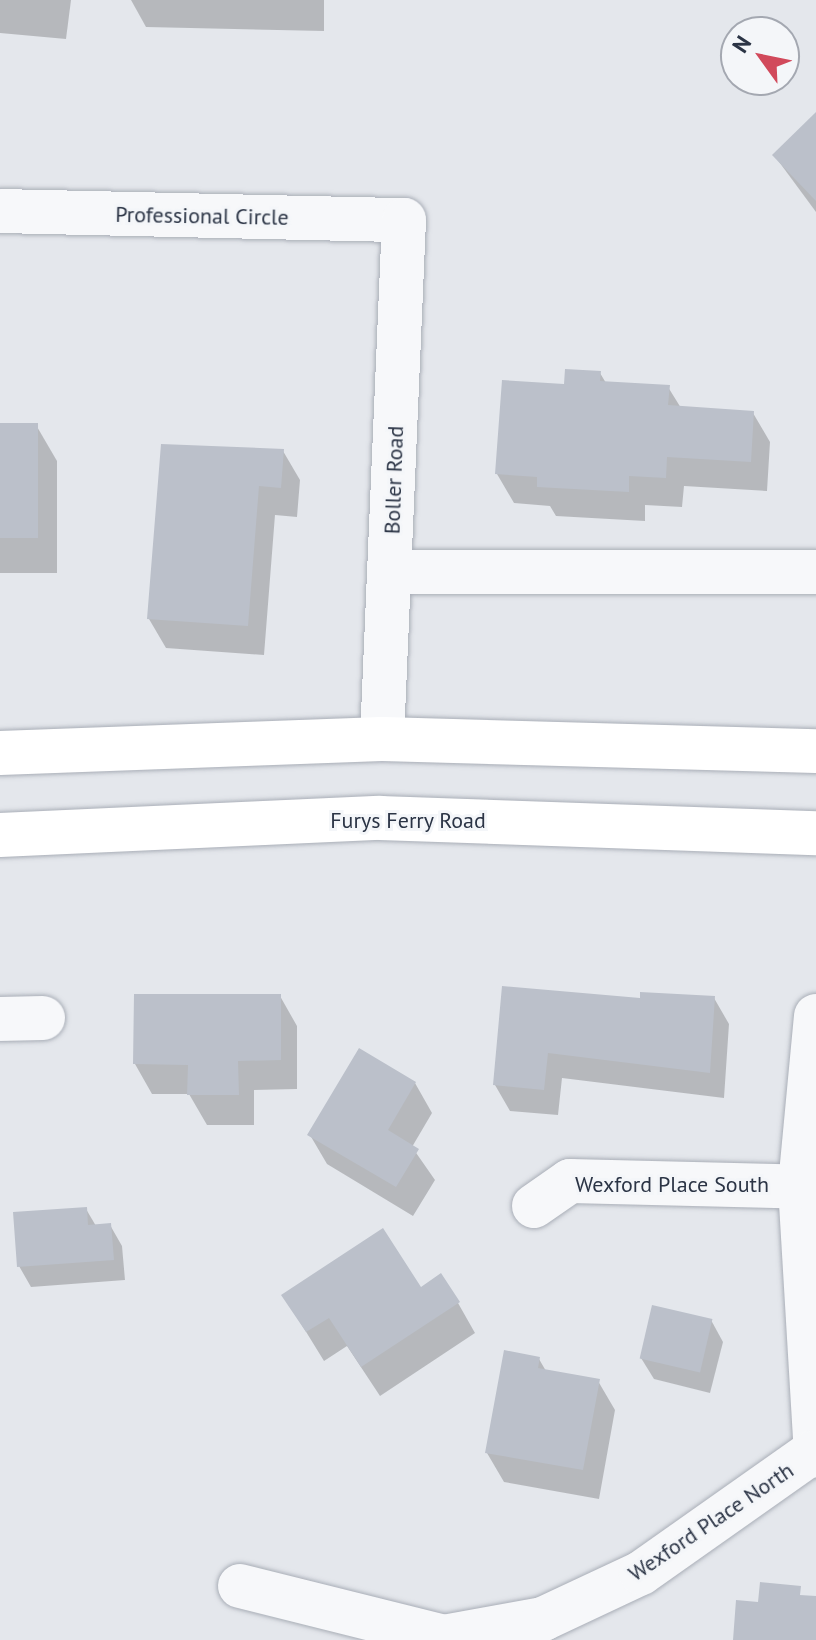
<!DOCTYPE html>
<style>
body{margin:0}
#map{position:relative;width:816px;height:1640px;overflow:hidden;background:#e4e7ec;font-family:"PT Sans",sans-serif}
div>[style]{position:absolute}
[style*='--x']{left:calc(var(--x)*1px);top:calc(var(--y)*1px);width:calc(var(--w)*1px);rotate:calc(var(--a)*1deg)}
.shadow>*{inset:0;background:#0003}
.building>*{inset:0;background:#bbc0ca;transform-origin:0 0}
.roads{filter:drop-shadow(0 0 2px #a9aeb7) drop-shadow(0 0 2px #a9aeb7)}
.minor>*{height:44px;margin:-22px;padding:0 22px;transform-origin:22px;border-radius:22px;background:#f7f8fa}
.major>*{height:44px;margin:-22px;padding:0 22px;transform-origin:22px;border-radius:22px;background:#fff}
span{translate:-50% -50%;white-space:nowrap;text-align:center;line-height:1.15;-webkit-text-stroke:6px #f4f6f9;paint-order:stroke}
.street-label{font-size:22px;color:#2b3445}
.north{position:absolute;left:720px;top:16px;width:80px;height:80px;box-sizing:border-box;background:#f4f6f9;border:2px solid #a4a8b1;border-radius:50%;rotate:303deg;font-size:22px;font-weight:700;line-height:32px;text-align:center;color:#2b3445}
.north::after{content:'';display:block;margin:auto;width:28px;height:36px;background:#d1495b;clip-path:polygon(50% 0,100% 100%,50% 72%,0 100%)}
</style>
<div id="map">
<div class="shadow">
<i style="clip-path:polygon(0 0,71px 0,66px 39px,0 33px)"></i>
<i style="clip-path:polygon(131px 0,324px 0,324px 31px,146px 27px)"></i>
<i style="clip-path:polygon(816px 115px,816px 212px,774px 155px)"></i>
<i style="clip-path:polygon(600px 373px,606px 383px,668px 387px,681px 408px,753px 413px,770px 442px,767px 491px,684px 486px,682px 507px,645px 505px,645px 521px,556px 516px,550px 506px,514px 503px,497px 474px,566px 386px)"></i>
<i style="clip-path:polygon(0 425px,36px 425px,57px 461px,57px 573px,0 573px)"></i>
<i style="clip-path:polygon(283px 451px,300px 480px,297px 517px,275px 515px,264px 655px,166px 648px,149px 619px)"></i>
<i style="clip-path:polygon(504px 989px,641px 1001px,714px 998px,729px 1024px,724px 1098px,562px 1078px,558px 1115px,510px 1111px,495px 1085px)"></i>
<i style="clip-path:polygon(280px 996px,297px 1026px,297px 1089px,254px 1090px,254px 1125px,207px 1125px,189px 1094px,152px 1094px,135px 1064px)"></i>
<i style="clip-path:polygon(415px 1083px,432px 1113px,412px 1147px,435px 1180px,413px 1216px,327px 1164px,310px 1135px)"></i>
<i style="clip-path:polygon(86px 1209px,96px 1226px,110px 1225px,122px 1246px,125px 1280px,31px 1287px,19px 1266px)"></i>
<i style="clip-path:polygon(421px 1289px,458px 1303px,475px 1333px,380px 1396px,347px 1346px,324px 1361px,284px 1296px)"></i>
<i style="clip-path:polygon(711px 1320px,723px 1342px,710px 1393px,654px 1379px,641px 1358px)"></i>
<i style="clip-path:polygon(539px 1359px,546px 1371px,598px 1381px,615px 1410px,599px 1499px,504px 1482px,487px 1453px)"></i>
</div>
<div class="building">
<i style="clip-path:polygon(816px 112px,816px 201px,772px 155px)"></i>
<i style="clip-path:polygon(565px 369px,601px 371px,600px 381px,670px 385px,668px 405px,754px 411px,751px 462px,667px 457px,666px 478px,629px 476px,629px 492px,537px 487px,537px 477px,495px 474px,502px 380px,564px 384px)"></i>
<i style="left:0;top:423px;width:38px;height:115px"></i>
<i style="clip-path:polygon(161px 444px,284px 449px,281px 488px,259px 486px,248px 626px,147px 619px)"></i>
<i style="clip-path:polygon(502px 986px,640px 998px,640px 992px,715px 996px,710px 1073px,548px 1053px,544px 1090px,493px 1085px)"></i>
<i style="clip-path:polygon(134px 994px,281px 994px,281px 1060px,238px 1061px,239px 1095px,187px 1095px,188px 1065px,133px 1064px)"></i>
<i style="clip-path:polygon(359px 1048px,416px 1082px,388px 1130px,419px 1149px,396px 1187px,307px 1135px)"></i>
<i style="clip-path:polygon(87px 1207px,88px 1225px,111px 1223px,114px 1260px,17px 1267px,13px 1212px)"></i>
<i style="clip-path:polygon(383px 1228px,421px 1287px,441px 1273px,460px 1302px,361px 1367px,329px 1318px,306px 1332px,281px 1295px)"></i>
<i style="left:652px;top:1305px;width:62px;height:55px;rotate:13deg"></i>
<i style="clip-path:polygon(504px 1350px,540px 1357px,538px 1368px,600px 1379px,583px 1470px,485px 1453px)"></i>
<i style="clip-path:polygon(760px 1582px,801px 1586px,800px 1595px,816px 1596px,816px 1640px,733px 1640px,736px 1600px,758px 1602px)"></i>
</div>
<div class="roads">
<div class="minor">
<i style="--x:0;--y:211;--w:404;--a:1.3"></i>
<i style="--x:404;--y:220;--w:519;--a:92.43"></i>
<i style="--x:390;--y:572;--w:426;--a:0"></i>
<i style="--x:816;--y:1016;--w:171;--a:95.4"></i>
<i style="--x:800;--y:1186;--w:270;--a:86.6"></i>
<i style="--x:0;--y:1019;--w:43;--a:-1.3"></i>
<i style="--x:534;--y:1206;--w:44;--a:-34.8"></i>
<i style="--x:570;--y:1181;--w:246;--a:1.4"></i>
<i style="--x:240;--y:1586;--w:210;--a:14"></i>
<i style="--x:444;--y:1637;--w:101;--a:-10.3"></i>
<i style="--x:543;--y:1619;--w:108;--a:-25.1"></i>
<i style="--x:641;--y:1573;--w:208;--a:-35.2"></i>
</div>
<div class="major">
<i style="--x:0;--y:753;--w:382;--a:-2.1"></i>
<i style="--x:382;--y:739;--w:434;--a:1.6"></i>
<i style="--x:0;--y:835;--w:380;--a:-2.6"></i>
<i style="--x:380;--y:818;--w:436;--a:2"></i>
</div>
</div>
<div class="street-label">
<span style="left:202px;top:216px;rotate:1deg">Professional Circle</span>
<span style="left:394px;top:480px;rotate:-88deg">Boller Road</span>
<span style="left:408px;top:821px">Furys Ferry Road</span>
<span style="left:672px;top:1185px">Wexford Place South</span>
<span style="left:711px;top:1522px;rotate:-34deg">Wexford Place North</span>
</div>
<div class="north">N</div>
</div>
